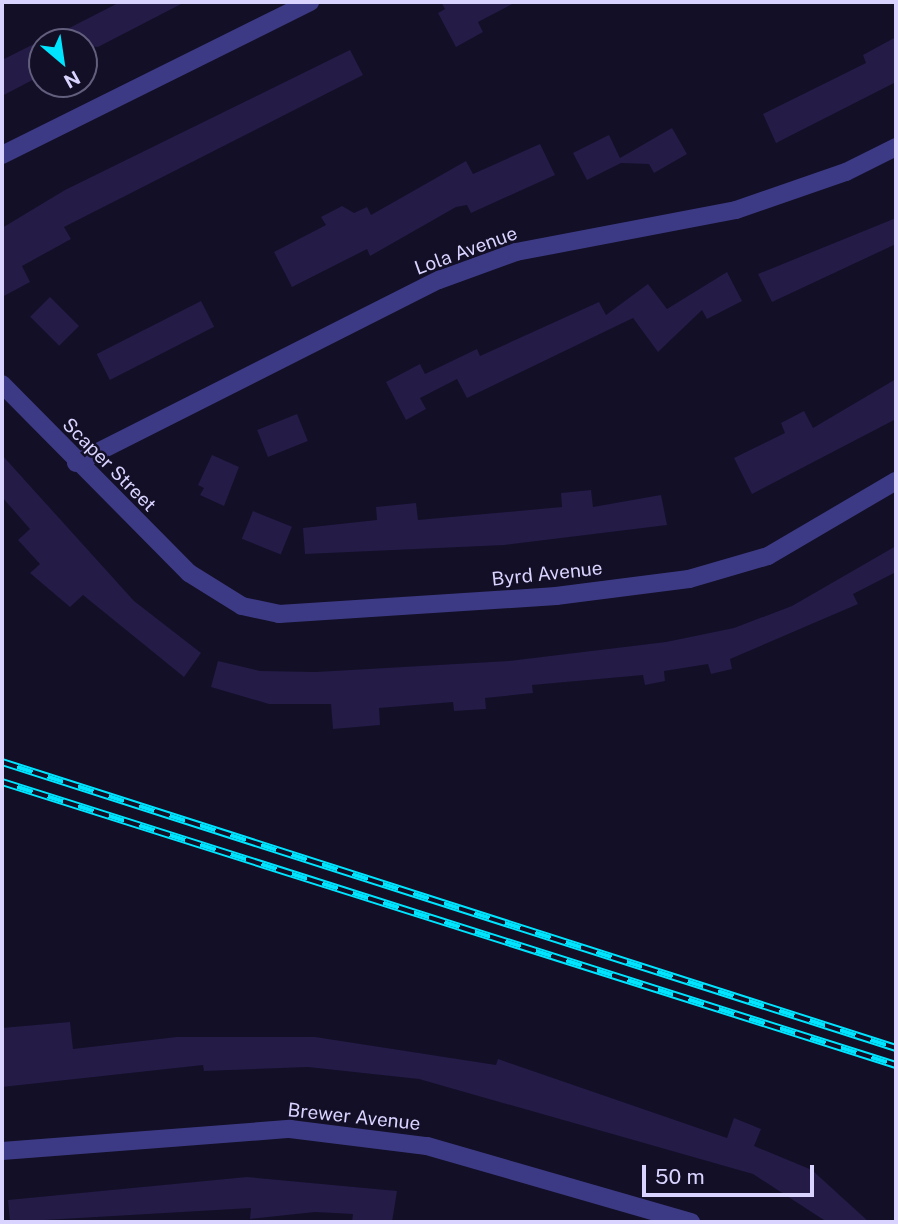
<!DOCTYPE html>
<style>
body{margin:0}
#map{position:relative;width:898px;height:1224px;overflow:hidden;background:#130f26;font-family:"Public Sans",sans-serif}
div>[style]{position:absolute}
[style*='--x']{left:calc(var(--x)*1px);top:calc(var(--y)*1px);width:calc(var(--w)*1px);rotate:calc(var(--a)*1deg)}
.building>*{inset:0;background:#241b47;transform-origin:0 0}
.street>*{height:18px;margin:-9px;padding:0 9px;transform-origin:9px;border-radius:9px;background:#3d3a85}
.rail>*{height:8px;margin-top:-4px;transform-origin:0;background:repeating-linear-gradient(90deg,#130f26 0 16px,#00e5ff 0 32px);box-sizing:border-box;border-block:2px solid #00e5ff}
span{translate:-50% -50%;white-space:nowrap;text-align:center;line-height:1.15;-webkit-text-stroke:5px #130f26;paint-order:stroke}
.street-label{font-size:19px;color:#d9d4ff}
.frame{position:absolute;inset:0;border:4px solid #d9d4ff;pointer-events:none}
.north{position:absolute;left:28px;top:28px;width:70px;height:70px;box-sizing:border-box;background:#130f26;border:2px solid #625e7d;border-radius:50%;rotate:151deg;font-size:19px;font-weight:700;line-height:28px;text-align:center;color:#d9d4ff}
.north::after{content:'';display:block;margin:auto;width:24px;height:32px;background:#00e5ff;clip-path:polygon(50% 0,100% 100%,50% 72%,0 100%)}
.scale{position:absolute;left:642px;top:1165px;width:172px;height:32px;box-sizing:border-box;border:4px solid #d9d4ff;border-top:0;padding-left:9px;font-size:21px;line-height:24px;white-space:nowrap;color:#d9d4ff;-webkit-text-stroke:5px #130f26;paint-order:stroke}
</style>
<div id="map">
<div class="building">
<i style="clip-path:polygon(120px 2px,185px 2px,98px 47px,42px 42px)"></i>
<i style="clip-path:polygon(441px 2px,516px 2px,478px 22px,483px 32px,456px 47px,438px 13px,445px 9px)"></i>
<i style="clip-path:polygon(896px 37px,896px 82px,776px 143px,763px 114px,866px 63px,863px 55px)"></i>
<i style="clip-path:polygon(42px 40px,42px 75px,2px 96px,2px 60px)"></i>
<i style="clip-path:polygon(350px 50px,363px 75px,64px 227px,71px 239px,22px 266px,30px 282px,2px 297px,2px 228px,65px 190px)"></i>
<i style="clip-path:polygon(672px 128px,687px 154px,654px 173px,649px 164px,621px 163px,587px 180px,573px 153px,609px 135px,620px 158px)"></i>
<i style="clip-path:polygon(540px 144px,555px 175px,471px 213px,467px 205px,456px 207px,370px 256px,367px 249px,292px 287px,274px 252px,326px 225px,321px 217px,342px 206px,354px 213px,367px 207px,371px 215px,466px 161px,473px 174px)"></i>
<i style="clip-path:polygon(896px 218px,896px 244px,772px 302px,758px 274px)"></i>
<i style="clip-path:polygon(727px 272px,742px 301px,707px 319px,702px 310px,658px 352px,633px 318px,467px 398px,457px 379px,420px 398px,426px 409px,406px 420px,386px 382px,420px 364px,425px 374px,477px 349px,480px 356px,599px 302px,606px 315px,648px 284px,667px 309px)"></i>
<i style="left:50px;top:297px;width:41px;height:28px;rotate:45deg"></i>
<i style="left:201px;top:301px;width:29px;height:117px;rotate:63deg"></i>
<i style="clip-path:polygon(896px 379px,896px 419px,752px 494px,734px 458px,785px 433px,781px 423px,804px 411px,813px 428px)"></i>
<i style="left:297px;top:414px;width:29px;height:43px;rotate:68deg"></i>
<i style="clip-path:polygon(2px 455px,134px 601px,201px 653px,184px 677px,83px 595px,70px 607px,30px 573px,40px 564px,18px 540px,30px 529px,2px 497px)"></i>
<i style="clip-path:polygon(212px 455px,239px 467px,224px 506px,200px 495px,204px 488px,198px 485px)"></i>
<i style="clip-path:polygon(591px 490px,593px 507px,661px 495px,667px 525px,504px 545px,305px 554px,303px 528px,377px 520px,376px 507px,416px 503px,418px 520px,562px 507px,561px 493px)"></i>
<i style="left:253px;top:511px;width:42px;height:30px;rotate:22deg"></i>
<i style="clip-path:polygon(896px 546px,896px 572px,853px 594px,858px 604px,730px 659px,732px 669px,711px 674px,708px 664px,664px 671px,665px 681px,645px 685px,643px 675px,532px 685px,533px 693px,485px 698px,486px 709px,454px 711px,453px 702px,379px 708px,380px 725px,333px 729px,331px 704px,269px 704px,211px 687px,218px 661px,260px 671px,316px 672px,509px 661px,666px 642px,734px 628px,792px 606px)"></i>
<i style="clip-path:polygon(70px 1022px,73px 1049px,177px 1037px,315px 1037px,496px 1065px,498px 1059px,727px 1138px,734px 1118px,761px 1129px,754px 1146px,812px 1170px,869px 1222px,827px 1222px,753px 1174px,419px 1079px,308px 1067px,204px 1071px,203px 1065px,2px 1087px,2px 1028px)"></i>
<i style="clip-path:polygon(247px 1177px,397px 1191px,392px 1222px,352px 1222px,353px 1214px,315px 1212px,250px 1219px,251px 1208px,10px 1222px,8px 1200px)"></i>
</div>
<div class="street">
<i style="--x:2;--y:155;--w:344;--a:-26.4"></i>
<i style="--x:2;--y:384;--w:266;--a:45.3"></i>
<i style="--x:189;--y:573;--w:62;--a:31.9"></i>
<i style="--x:242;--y:606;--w:38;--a:12"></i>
<i style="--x:279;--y:614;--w:278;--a:-3.7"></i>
<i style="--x:556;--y:596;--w:134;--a:-7.3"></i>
<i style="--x:689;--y:579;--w:82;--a:-16.2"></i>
<i style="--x:768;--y:556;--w:148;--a:-30.4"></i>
<i style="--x:76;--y:463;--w:407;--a:-26.8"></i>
<i style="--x:439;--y:280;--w:82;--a:-20"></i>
<i style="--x:516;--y:252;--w:224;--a:-10.8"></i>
<i style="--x:736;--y:210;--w:116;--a:-19.1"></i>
<i style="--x:846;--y:172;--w:56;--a:-26.6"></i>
<i style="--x:2;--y:1151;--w:289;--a:-4.4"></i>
<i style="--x:290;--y:1129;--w:138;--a:7.1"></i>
<i style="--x:427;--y:1146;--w:275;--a:16.1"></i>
</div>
<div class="rail">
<i style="--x:2;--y:762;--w:939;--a:17.74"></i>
<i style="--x:2;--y:782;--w:938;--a:17.57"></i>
</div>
<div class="street-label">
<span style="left:466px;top:251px;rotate:-20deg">Lola Avenue</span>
<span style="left:109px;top:465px;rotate:45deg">Scaper Street</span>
<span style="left:547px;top:574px;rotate:-6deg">Byrd Avenue</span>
<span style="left:354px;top:1117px;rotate:6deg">Brewer Avenue</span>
</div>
<div class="frame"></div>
<div class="north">N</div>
<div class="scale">50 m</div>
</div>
